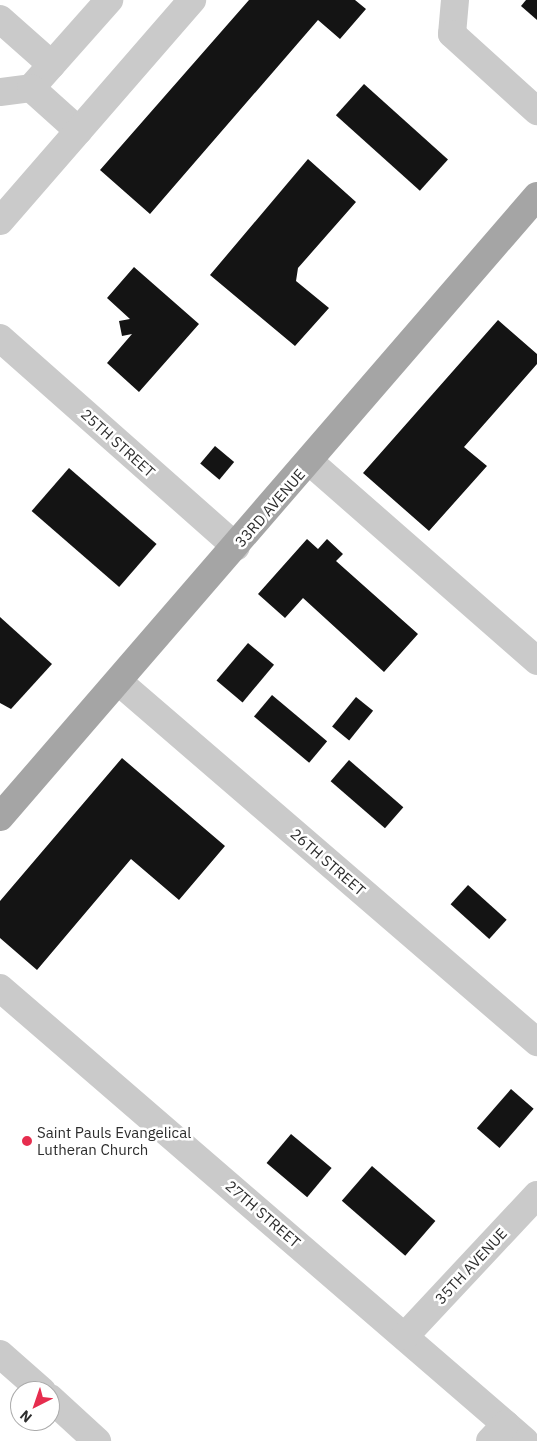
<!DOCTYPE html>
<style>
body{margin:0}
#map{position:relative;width:537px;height:1441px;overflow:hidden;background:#fff;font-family:"IBM Plex Sans",sans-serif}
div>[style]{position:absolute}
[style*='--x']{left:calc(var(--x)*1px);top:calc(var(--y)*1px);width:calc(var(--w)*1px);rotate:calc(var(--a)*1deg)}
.building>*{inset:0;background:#141414;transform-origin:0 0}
.minor>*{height:28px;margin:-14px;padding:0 14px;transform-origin:14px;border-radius:14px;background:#cacaca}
.major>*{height:28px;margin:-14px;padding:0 14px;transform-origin:14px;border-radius:14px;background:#a5a5a5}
.dots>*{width:14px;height:14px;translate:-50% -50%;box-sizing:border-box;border:2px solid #fff;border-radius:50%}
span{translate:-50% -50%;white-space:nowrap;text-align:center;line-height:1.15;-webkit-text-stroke:5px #fff;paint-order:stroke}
.street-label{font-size:15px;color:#2d2d2d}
.poi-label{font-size:15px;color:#2d2d2d}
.left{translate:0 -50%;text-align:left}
.north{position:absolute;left:10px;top:1381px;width:50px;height:50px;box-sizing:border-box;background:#fff;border:1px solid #ababab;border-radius:50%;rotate:221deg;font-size:14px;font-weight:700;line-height:20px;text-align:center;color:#2d2d2d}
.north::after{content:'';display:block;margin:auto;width:18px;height:22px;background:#e62d4e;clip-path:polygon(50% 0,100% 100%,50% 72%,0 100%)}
</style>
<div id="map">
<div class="building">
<i style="clip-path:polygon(249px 0,355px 0,366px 9px,340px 39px,318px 20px,150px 214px,100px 170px)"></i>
<i style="clip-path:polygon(526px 0,537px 0,537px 20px,521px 6px)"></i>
<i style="left:364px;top:84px;width:113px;height:42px;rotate:42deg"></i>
<i style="clip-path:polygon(308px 159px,356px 202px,298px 268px,296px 281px,329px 308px,295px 346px,210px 275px)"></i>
<i style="clip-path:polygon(134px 267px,199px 324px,139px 392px,107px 363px,132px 334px,122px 336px,119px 321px,130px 319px,107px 298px)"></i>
<i style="clip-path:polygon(498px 320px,537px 354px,537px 364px,464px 447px,487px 466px,429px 531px,363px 473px)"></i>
<i style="left:215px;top:446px;width:25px;height:23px;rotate:40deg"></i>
<i style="left:69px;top:468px;width:116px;height:57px;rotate:41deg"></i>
<i style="clip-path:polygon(307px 539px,318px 549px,327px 539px,343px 554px,336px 561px,418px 634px,384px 672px,303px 598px,285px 618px,258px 594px)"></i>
<i style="clip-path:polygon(0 617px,52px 664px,11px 709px,0 703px)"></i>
<i style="left:248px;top:643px;width:34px;height:49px;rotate:40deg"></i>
<i style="left:272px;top:695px;width:72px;height:28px;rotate:40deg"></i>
<i style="left:356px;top:697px;width:22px;height:38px;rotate:39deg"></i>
<i style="clip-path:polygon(122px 758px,225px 846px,179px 900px,131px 859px,37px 970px,0 938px,0 901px)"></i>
<i style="left:349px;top:760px;width:72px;height:28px;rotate:41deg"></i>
<i style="left:468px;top:885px;width:52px;height:26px;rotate:42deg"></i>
<i style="left:511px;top:1089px;width:30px;height:52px;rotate:41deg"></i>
<i style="left:291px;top:1134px;width:53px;height:38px;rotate:40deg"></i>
<i style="left:372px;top:1166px;width:84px;height:46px;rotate:41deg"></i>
</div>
<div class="minor">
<i style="--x:455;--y:0;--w:34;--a:95"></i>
<i style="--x:452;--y:34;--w:115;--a:42.2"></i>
<i style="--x:0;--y:19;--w:69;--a:41.5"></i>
<i style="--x:31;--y:88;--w:118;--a:-48.4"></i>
<i style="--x:0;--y:92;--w:31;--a:-7"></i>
<i style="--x:31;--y:88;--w:64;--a:41.9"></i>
<i style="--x:0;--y:221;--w:293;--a:-49"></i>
<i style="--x:0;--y:338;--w:315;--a:41.5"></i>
<i style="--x:310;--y:462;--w:302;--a:41.2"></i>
<i style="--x:119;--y:682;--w:552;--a:40.74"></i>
<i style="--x:0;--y:988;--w:693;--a:40.79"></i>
<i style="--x:405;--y:1336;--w:193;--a:-46.9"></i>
<i style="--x:0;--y:1354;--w:56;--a:41.4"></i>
<i style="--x:50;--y:1398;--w:64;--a:42.5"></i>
<i style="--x:490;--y:1441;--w:23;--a:-47"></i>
</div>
<div class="major">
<i style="--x:0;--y:817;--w:821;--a:-49.15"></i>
</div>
<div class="dots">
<i style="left:27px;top:1141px;background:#e62d4e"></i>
</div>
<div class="street-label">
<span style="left:118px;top:443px;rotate:42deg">25TH STREET</span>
<span style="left:270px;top:508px;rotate:-49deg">33RD AVENUE</span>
<span style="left:328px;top:862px;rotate:41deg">26TH STREET</span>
<span style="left:263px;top:1214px;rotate:41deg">27TH STREET</span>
<span style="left:471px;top:1266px;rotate:-47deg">35TH AVENUE</span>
</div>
<div class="poi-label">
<span class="left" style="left:37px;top:1141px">Saint Pauls Evangelical<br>Lutheran Church</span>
</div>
<div class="north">N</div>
</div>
